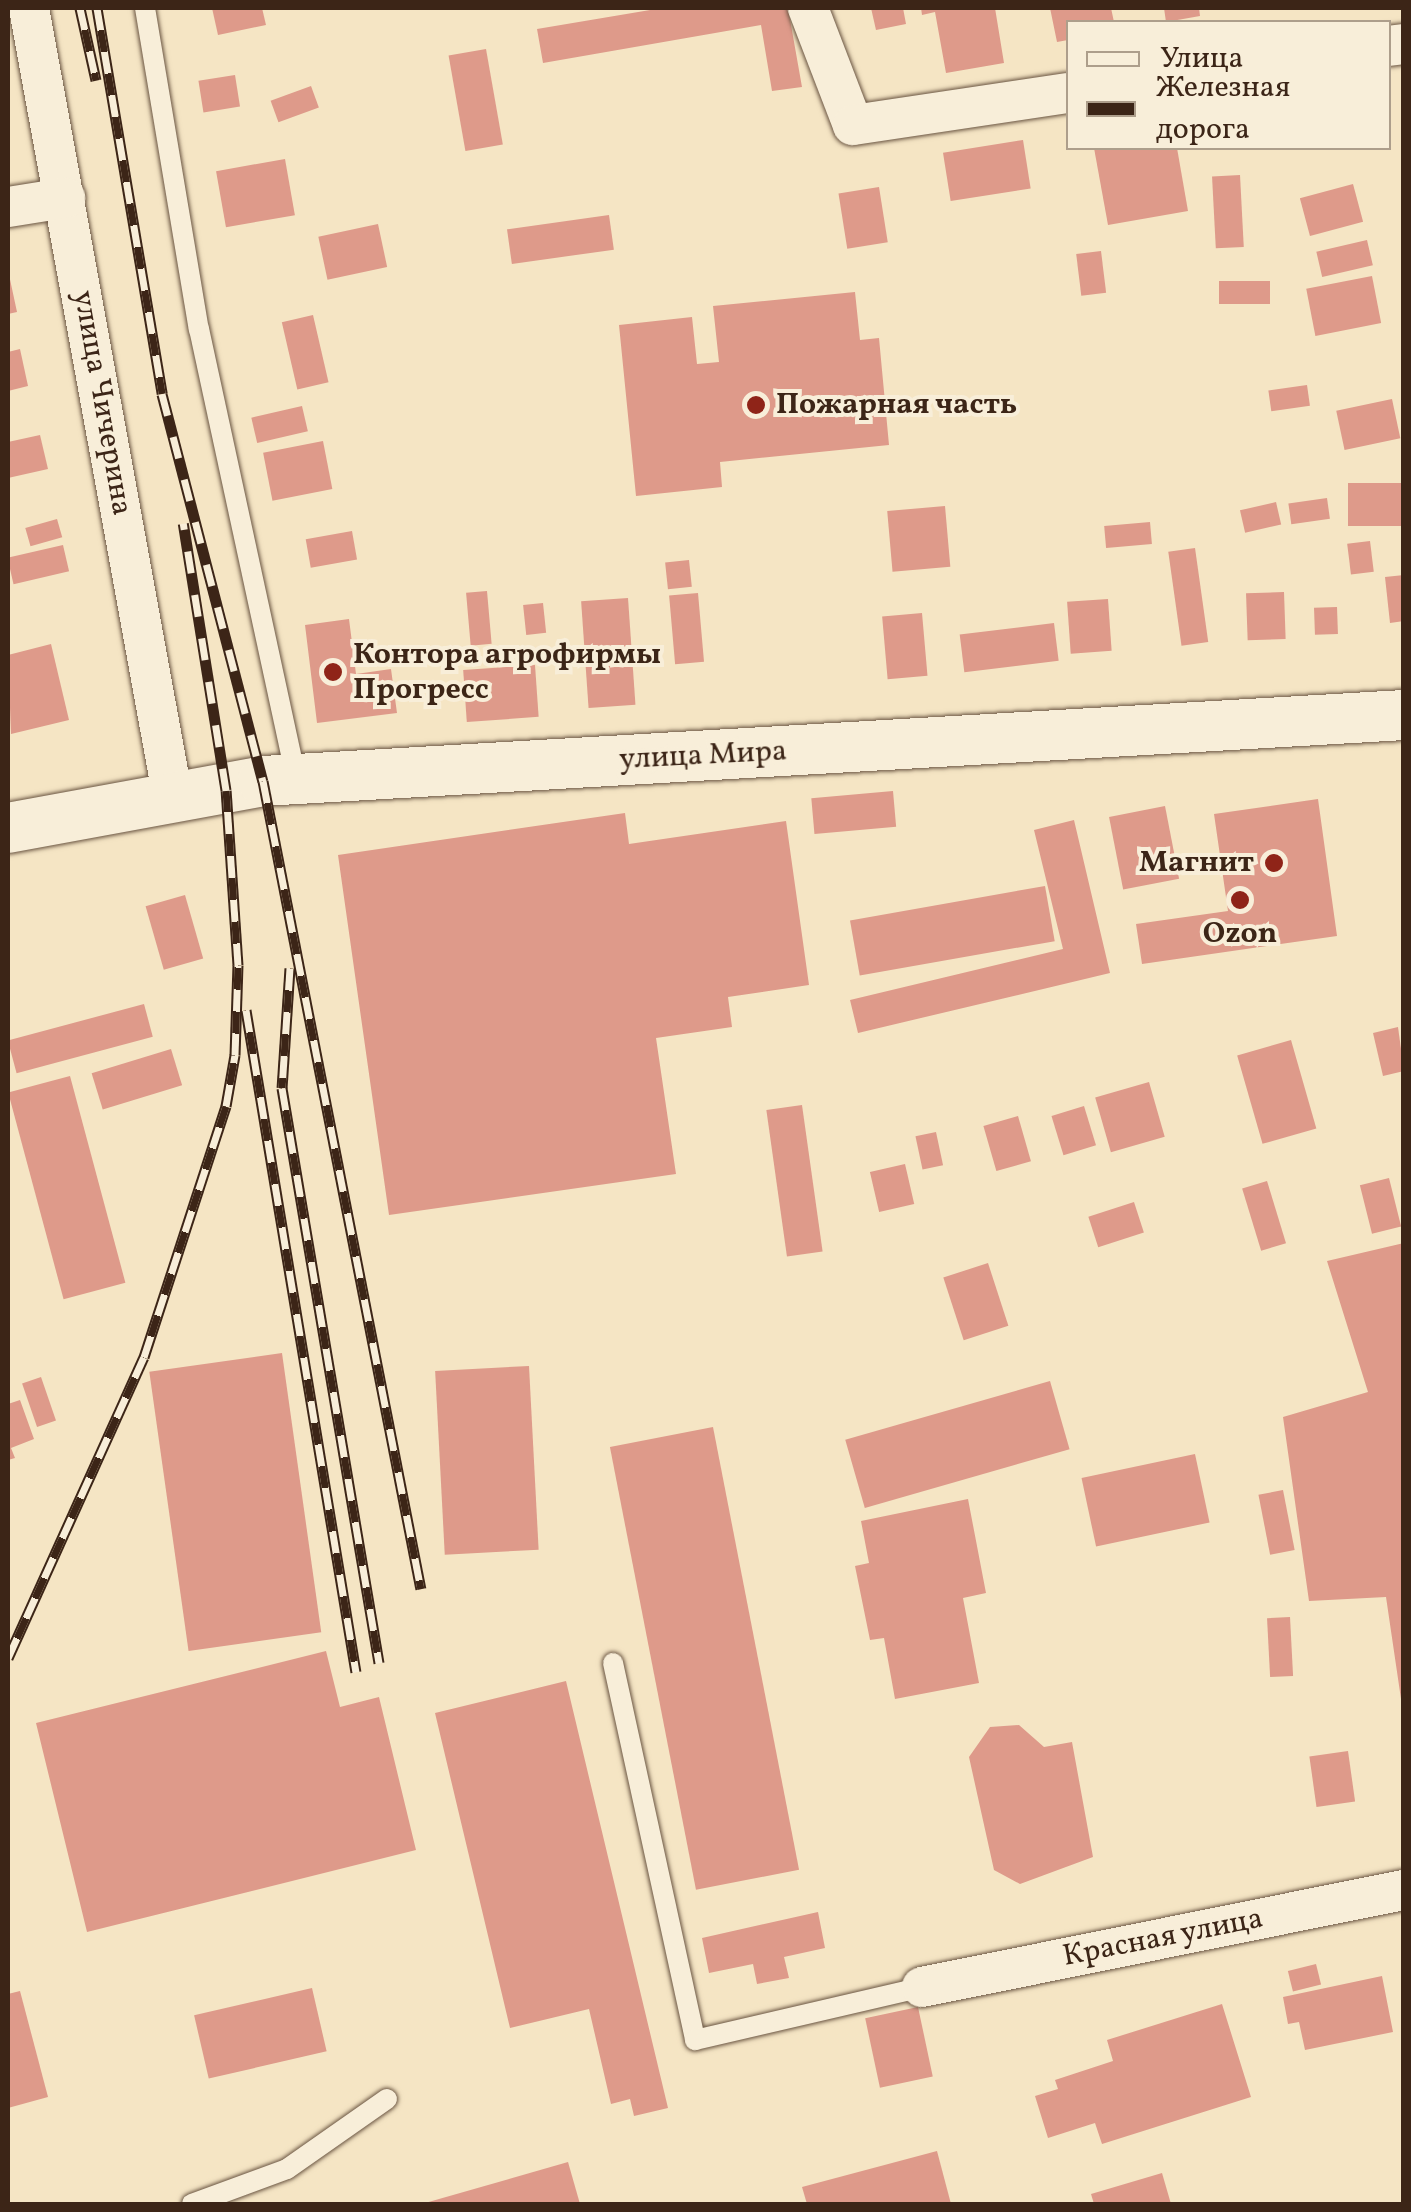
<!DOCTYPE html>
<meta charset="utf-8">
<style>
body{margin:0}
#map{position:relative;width:1411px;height:2212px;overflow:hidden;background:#f5e5c4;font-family:Vollkorn,serif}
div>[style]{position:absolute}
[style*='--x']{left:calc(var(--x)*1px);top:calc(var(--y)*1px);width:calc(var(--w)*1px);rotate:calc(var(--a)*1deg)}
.building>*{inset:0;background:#de9a8a;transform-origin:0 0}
.roads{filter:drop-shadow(0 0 2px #6a5542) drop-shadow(0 0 2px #6a5542)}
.service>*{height:20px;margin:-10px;padding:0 10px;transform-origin:10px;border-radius:10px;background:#f8eed9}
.minor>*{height:40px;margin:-20px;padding:0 20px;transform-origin:20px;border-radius:20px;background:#f8eed9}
.tertiary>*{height:50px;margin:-25px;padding:0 25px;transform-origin:25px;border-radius:25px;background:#f8eed9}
.rail>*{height:11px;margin-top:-5.5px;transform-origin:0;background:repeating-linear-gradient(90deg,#f8eed9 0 22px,#3c2517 0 44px);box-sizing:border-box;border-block:2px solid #3c2517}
.dots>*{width:28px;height:28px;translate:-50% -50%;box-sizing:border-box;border:5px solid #f8eed9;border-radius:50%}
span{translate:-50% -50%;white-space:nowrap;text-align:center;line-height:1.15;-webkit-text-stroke:8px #f8eed9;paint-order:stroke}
.street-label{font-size:30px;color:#3c2517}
.poi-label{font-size:30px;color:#3c2517;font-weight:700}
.left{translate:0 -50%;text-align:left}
.right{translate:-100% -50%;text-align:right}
.frame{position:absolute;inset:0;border:10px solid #3c2517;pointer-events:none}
.legend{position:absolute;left:1066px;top:20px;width:325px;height:130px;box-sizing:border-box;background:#f8eed9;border:2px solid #ad9e8b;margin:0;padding:12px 18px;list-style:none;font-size:30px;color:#3c2517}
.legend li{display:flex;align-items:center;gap:20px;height:50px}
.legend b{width:50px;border:2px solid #ad9e8b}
</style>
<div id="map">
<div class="building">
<i style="clip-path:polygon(212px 8px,262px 8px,266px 25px,218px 35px)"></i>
<i style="clip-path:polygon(662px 8px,788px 8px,802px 87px,772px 91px,761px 25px,543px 63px,537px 29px)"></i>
<i style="clip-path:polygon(871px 8px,903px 8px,906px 24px,876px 30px)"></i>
<i style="clip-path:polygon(921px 8px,995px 8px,1004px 63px,946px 73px,935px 12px,922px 15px)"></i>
<i style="clip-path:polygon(1050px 8px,1111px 8px,1114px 22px,1068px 22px,1068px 40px,1057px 42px)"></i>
<i style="clip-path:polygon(1164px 8px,1199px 8px,1200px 16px,1166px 22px)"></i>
<i style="left:486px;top:49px;width:97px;height:38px;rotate:80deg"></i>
<i style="left:235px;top:75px;width:32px;height:37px;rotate:81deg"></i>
<i style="left:311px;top:86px;width:23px;height:43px;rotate:70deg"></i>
<i style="left:1023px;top:140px;width:49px;height:81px;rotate:81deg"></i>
<i style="clip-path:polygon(1094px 148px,1177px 148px,1188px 211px,1108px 225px)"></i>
<i style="left:285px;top:159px;width:57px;height:70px;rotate:80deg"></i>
<i style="left:1240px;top:175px;width:72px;height:28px;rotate:87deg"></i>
<i style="left:1353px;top:184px;width:39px;height:55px;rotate:75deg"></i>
<i style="left:879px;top:187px;width:56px;height:41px;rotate:81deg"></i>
<i style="left:609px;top:215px;width:35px;height:103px;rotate:82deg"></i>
<i style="left:378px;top:224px;width:44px;height:61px;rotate:78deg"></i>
<i style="left:1367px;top:240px;width:26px;height:52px;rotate:77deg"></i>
<i style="left:1101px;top:251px;width:42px;height:25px;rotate:83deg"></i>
<i style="clip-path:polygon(8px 270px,17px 312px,8px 314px)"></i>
<i style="left:1372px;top:276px;width:48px;height:67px;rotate:79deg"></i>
<i style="left:1270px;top:281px;width:23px;height:51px;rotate:90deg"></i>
<i style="clip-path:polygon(855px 292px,860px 340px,879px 338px,889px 445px,720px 462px,722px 487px,636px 496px,619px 325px,692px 317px,697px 364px,719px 362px,713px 306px)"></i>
<i style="left:313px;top:315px;width:69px;height:32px;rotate:77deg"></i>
<i style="clip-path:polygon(20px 349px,28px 386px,8px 391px,8px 352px)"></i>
<i style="left:1307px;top:385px;width:21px;height:39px;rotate:82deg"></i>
<i style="left:1392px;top:399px;width:40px;height:57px;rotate:78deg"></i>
<i style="left:302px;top:406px;width:26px;height:52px;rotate:77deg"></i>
<i style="clip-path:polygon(40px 435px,48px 469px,8px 478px,8px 442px)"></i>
<i style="left:323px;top:441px;width:49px;height:61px;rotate:79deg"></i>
<i style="left:1404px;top:483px;width:43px;height:56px;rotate:90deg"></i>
<i style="left:1327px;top:498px;width:21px;height:39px;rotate:82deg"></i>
<i style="left:1276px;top:502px;width:23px;height:37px;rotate:77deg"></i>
<i style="left:945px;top:506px;width:61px;height:58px;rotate:85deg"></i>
<i style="left:57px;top:519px;width:19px;height:33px;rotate:74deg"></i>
<i style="left:1150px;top:522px;width:22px;height:46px;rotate:85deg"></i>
<i style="left:352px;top:531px;width:29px;height:47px;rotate:80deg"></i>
<i style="left:1370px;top:541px;width:31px;height:23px;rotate:83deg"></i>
<i style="left:63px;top:545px;width:27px;height:57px;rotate:77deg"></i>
<i style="left:1195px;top:548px;width:95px;height:27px;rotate:82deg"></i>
<i style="left:689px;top:560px;width:27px;height:24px;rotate:84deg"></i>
<i style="clip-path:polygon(1404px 575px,1404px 621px,1390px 623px,1385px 577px)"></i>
<i style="left:487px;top:591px;width:53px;height:21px;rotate:85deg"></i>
<i style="left:1284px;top:592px;width:47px;height:38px;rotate:88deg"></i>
<i style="left:698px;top:593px;width:69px;height:29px;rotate:85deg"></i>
<i style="left:628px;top:598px;width:107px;height:47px;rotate:86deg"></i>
<i style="left:1108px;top:599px;width:52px;height:41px;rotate:86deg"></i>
<i style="left:543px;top:603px;width:30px;height:20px;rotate:84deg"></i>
<i style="left:1337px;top:607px;width:27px;height:23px;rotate:88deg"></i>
<i style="left:922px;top:613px;width:63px;height:40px;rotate:85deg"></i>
<i style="clip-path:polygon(349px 619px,356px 674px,391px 669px,397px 713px,317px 723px,305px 625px)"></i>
<i style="left:1054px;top:623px;width:38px;height:95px;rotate:83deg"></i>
<i style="clip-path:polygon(51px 644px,69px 720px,11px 734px,8px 655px)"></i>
<i style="left:535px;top:665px;width:52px;height:72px;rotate:86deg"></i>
<i style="left:893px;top:791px;width:36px;height:82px;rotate:85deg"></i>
<i style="clip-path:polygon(1318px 799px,1337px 936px,1142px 964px,1136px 924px,1228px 911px,1214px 814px)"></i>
<i style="left:1165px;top:806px;width:74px;height:57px;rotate:79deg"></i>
<i style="clip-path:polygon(625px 813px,629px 844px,786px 821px,809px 985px,728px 997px,732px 1027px,656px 1038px,676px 1174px,389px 1215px,338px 855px)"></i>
<i style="clip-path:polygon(1074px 820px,1110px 973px,858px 1033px,850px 1000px,1063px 949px,1034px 830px)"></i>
<i style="left:1045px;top:886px;width:56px;height:198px;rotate:80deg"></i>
<i style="left:185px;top:895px;width:66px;height:41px;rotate:74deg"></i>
<i style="left:144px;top:1004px;width:34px;height:141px;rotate:75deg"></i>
<i style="clip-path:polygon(1398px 1027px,1404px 1071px,1383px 1076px,1373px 1033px)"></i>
<i style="left:1291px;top:1040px;width:92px;height:56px;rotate:74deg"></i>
<i style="left:171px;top:1049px;width:38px;height:83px;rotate:73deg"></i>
<i style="left:70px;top:1076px;width:214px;height:64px;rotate:75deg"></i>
<i style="left:1149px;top:1082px;width:57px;height:56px;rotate:74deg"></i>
<i style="left:802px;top:1105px;width:148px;height:36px;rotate:82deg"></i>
<i style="left:1084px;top:1106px;width:41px;height:34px;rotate:73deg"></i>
<i style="left:1018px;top:1116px;width:47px;height:36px;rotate:74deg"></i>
<i style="left:936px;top:1132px;width:34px;height:21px;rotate:78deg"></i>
<i style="left:905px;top:1164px;width:41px;height:36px;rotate:77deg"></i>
<i style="left:1389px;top:1178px;width:50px;height:30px;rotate:76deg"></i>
<i style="left:1267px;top:1181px;width:65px;height:26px;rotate:73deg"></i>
<i style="left:1134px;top:1202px;width:32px;height:48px;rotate:72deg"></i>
<i style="clip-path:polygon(1404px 1243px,1404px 1699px,1401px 1699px,1386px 1597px,1309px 1601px,1283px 1417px,1368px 1392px,1327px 1261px)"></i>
<i style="left:988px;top:1263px;width:66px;height:47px;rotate:72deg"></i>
<i style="left:282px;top:1353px;width:282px;height:134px;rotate:82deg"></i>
<i style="left:529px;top:1366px;width:184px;height:94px;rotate:87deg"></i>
<i style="left:41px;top:1377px;width:46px;height:20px;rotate:71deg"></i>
<i style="left:1050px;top:1381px;width:71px;height:213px;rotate:74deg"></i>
<i style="clip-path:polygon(20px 1400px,34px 1439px,11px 1448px,15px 1458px,8px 1460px,8px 1404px)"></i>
<i style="left:713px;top:1427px;width:451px;height:105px;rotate:79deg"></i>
<i style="left:1195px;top:1454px;width:70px;height:116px;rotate:78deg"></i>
<i style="left:1283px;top:1490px;width:61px;height:25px;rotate:79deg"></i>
<i style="clip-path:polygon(968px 1499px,986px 1593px,963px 1598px,979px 1683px,895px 1699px,884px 1638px,870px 1640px,855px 1566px,869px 1563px,861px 1521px)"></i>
<i style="left:1290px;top:1617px;width:59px;height:23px;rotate:87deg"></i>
<i style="clip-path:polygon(326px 1651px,340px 1707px,379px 1697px,416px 1850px,87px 1932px,36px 1723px)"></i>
<i style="clip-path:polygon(566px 1681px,668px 2108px,634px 2116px,630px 2099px,611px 2104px,589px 2009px,510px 2028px,435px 1713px)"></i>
<i style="clip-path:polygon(1019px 1725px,1044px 1747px,1072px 1742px,1093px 1857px,1020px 1884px,994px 1870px,969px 1757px,990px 1727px)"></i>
<i style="left:1348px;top:1751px;width:51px;height:39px;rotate:82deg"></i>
<i style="clip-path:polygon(818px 1912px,825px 1948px,784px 1957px,789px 1978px,757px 1984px,753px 1964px,709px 1973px,702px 1938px)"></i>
<i style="left:1316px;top:1964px;width:21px;height:29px;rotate:76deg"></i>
<i style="clip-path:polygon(1382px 1976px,1393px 2032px,1305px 2050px,1299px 2022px,1288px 2024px,1283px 1997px)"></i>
<i style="left:312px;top:1988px;width:65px;height:121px;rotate:77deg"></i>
<i style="clip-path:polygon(20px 1991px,48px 2097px,8px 2108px,8px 1994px)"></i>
<i style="clip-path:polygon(1222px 2004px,1251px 2097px,1102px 2144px,1095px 2123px,1048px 2138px,1035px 2096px,1058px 2089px,1055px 2080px,1113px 2061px,1107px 2040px)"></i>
<i style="left:918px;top:2007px;width:71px;height:54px;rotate:78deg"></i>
<i style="clip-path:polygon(937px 2151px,951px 2204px,807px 2204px,802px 2187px)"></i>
<i style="clip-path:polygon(568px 2162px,580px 2204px,425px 2204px,425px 2203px)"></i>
<i style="clip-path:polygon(1162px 2173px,1171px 2204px,1094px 2204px,1091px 2194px)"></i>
</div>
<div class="roads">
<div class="service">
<i style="--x:145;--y:8;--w:326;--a:80.5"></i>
<i style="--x:199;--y:329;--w:458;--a:77.8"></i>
<i style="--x:613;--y:1663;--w:386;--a:77.7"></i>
<i style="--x:695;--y:2040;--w:233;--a:-13.1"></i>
<i style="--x:192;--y:2204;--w:101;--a:-20.2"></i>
<i style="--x:287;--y:2169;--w:122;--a:-35"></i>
</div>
<div class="minor">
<i style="--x:29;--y:8;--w:804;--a:79.68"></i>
<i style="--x:808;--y:8;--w:125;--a:69"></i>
<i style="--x:853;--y:125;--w:217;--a:-8.5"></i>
<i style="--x:1388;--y:46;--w:16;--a:-7"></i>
<i style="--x:8;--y:207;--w:58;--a:-9"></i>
<i style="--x:922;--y:1987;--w:492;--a:-11.4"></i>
</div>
<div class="tertiary">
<i style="--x:8;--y:828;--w:259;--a:-10.4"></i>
<i style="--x:263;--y:781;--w:1143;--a:-3.31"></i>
</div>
</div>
<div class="rail">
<i style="--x:80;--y:8;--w:74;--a:77.5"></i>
<i style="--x:97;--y:8;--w:391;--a:80.4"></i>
<i style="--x:162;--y:394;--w:400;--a:75.4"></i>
<i style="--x:263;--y:781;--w:823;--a:78.94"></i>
<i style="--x:290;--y:968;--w:120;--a:93.8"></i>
<i style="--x:282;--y:1088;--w:583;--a:80.42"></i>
<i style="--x:246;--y:1010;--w:671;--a:80.57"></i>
<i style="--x:8;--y:1658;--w:330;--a:-65.7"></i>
<i style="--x:144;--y:1357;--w:264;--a:-71.9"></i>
<i style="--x:226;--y:1106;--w:52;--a:-80"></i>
<i style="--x:235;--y:1055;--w:90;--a:-88.1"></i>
<i style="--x:238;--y:965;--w:175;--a:-93.9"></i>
<i style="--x:226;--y:790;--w:270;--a:-99.1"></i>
</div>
<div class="dots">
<i style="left:756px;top:405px;background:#8f2418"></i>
<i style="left:333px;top:672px;background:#8f2418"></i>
<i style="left:1274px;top:863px;background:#8f2418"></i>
<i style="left:1240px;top:900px;background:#8f2418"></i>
</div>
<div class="street-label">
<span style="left:102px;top:403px;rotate:80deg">улица Чичерина</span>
<span style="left:703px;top:756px;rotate:-3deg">улица Мира</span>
<span style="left:1163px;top:1938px;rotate:-11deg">Красная улица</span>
</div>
<div class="poi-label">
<span class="left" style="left:776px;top:405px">Пожарная часть</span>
<span class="left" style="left:353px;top:672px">Контора агрофирмы<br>Прогресс</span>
<span class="right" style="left:1254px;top:863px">Магнит</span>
<span style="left:1240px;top:934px">Ozon</span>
</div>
<div class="frame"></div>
<ul class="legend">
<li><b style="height:12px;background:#f8eed9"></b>Улица</li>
<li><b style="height:12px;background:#3c2517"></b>Железная дорога</li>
</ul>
</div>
